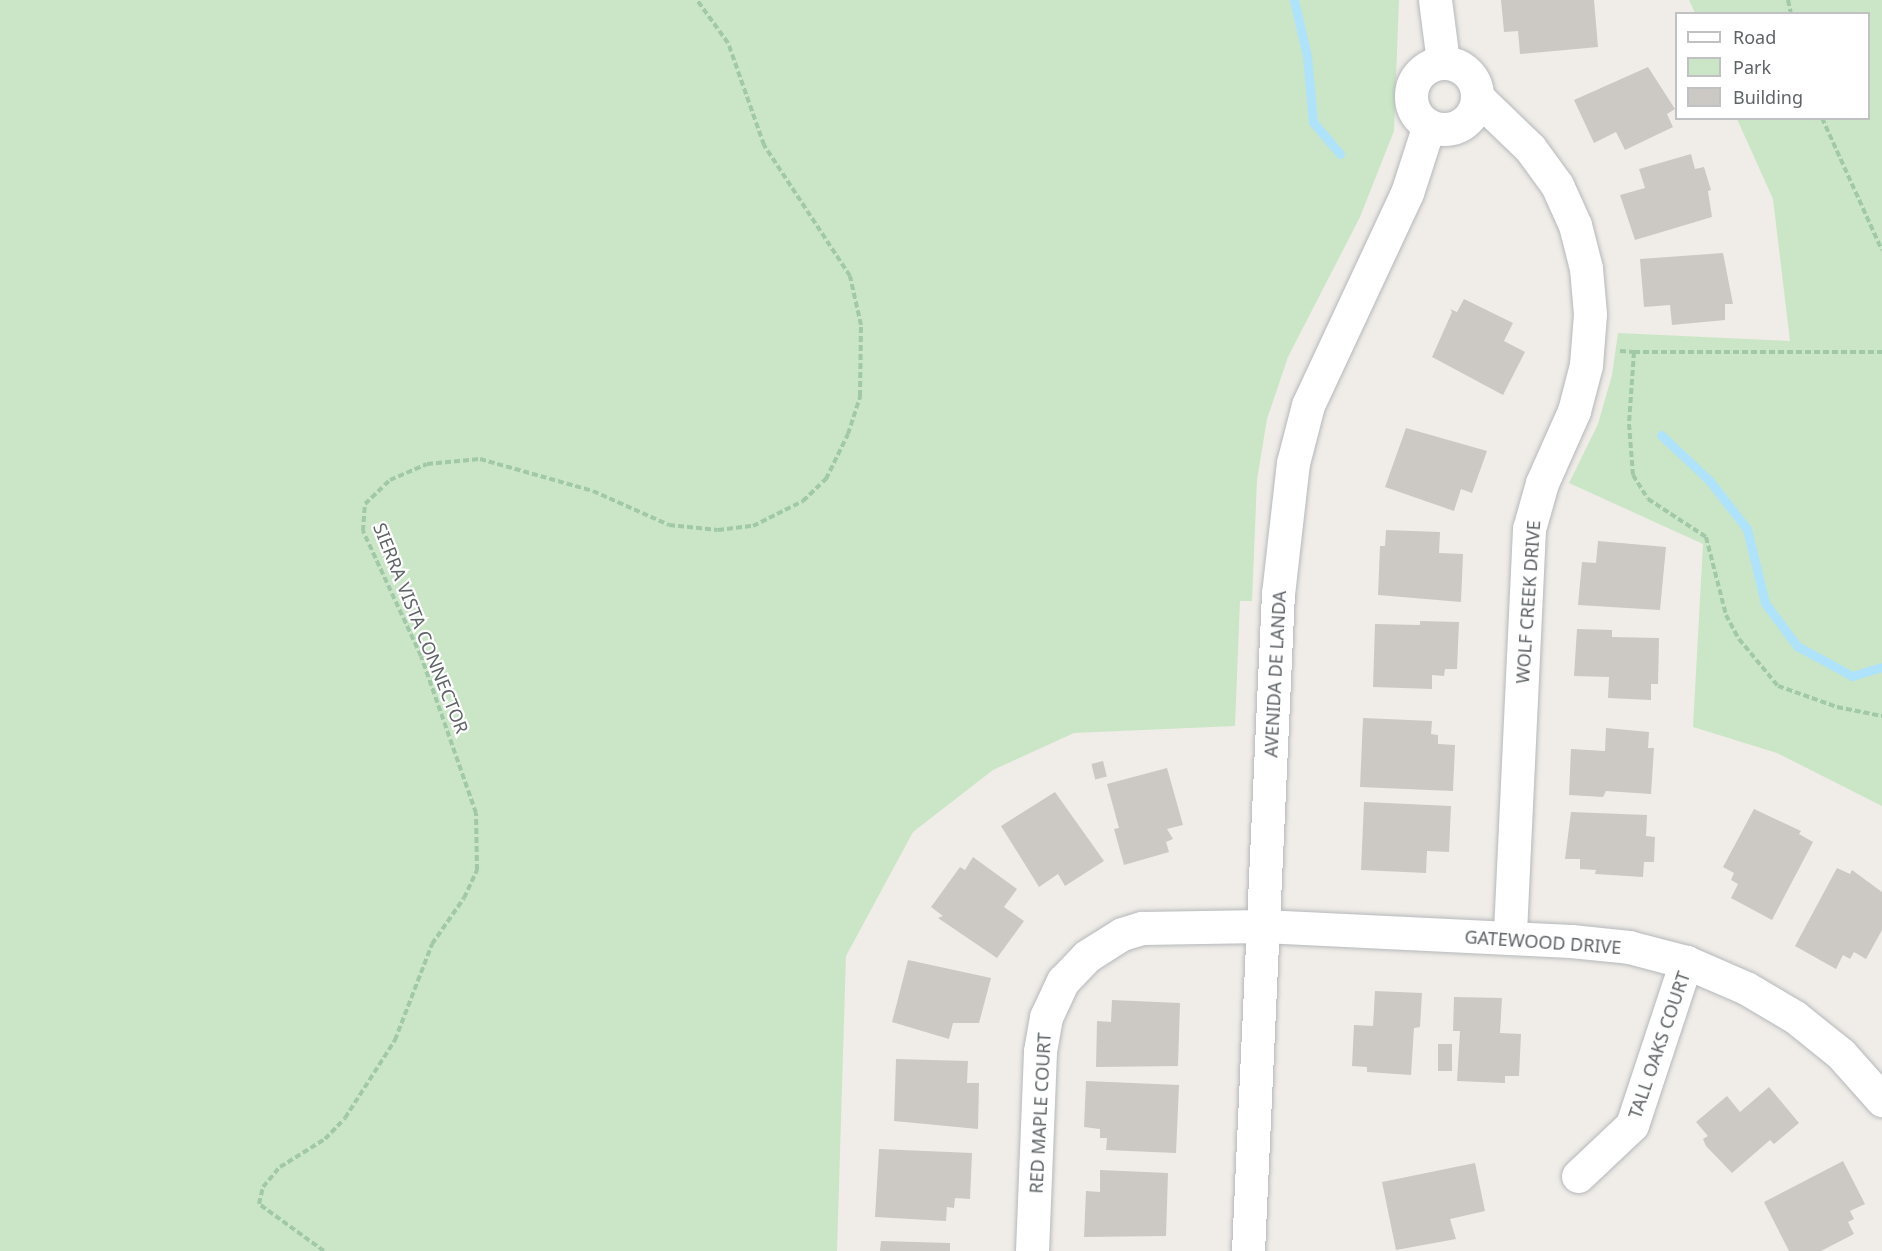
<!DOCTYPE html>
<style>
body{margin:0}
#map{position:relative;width:1882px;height:1251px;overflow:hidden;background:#f0ede8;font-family:"Noto Sans",sans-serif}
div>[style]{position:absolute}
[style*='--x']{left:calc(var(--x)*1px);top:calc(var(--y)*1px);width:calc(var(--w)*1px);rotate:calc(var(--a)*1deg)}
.green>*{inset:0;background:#cae6c6}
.stream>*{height:9px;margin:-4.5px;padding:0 4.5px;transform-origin:4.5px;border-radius:4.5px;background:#aee3fb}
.building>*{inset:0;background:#ccc8c4;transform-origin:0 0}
.path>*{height:4px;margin-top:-2px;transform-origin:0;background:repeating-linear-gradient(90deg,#a1c9a7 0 6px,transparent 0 9px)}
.roads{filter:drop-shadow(0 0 2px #b5b8bb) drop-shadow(0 0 2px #b5b8bb)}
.minor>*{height:33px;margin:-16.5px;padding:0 16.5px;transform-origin:16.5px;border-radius:16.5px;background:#fff}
.tertiary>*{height:33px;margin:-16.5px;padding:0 16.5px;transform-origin:16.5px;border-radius:16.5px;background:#fff}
.tertiary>.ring{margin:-16.5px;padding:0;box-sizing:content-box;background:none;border:33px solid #fff;border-radius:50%}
span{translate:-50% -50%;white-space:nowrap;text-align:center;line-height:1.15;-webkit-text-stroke:4.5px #fff;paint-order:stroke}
.street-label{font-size:18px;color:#5f6467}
.legend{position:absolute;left:1675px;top:12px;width:195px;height:108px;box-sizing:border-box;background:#fff;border:2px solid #bfc1c2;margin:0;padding:8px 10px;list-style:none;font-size:18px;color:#5f6467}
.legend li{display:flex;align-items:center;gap:12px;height:30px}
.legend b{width:30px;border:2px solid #bfc1c2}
</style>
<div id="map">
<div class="green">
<i style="clip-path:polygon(0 0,1399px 0,1394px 131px,1360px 217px,1288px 357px,1267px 419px,1257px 480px,1252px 601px,1240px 601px,1235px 726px,1074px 733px,993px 770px,913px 832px,846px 956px,837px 1251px,0 1251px)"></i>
<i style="clip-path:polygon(1689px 0,1882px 0,1882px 806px,1777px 753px,1693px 727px,1703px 544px,1569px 483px,1598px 424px,1612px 375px,1618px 333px,1790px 341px,1773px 199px,1737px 119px,1868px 118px,1868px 14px,1695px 13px)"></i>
</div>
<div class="stream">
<i style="--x:1294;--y:0;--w:57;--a:76.9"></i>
<i style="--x:1307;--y:56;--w:66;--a:84.8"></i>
<i style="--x:1313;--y:122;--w:42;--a:49.8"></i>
<i style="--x:1661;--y:435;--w:66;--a:43.2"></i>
<i style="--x:1709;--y:480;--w:62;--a:52.2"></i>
<i style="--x:1747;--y:529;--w:76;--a:76.3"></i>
<i style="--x:1765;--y:603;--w:54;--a:53.3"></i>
<i style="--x:1797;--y:646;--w:63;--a:28.6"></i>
<i style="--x:1852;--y:676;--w:31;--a:-17"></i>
</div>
<div class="building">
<i style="clip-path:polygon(1501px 0,1594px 0,1598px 47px,1520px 54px,1518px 31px,1504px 32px)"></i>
<i style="clip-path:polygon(1648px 67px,1675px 109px,1667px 114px,1673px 127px,1625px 150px,1616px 132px,1594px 143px,1574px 100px)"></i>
<i style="clip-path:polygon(1691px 154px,1695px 169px,1704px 167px,1711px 190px,1708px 191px,1712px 217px,1635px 240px,1620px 195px,1645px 188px,1639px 169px)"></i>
<i style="clip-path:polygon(1723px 253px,1733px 304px,1725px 304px,1725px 320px,1672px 325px,1670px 305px,1644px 307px,1640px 259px)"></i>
<i style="clip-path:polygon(1464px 299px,1513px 323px,1504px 341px,1525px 352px,1503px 395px,1432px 357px,1452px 312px,1450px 309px,1457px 312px)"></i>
<i style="clip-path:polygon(1406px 428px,1487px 451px,1472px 493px,1461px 489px,1454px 511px,1385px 487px)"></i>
<i style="clip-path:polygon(1386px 530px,1440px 532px,1439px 553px,1463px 554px,1461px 602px,1378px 595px,1380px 546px,1385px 546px)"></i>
<i style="clip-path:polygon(1598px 541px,1666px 547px,1660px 610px,1578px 605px,1582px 562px,1596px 563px)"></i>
<i style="clip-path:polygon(1420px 621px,1459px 622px,1457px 669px,1445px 669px,1444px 676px,1432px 675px,1432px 689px,1373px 687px,1375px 624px,1420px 625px)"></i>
<i style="clip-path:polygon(1577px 629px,1612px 630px,1612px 637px,1659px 638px,1658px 684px,1651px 684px,1651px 700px,1608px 698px,1609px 677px,1574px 676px)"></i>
<i style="clip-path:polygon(1363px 718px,1432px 721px,1431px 734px,1438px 735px,1438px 744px,1455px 745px,1453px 791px,1360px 787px)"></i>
<i style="clip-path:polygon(1606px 728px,1649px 732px,1648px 748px,1654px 748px,1651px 794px,1606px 791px,1603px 797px,1569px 795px,1571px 749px,1605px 751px)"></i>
<i style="left:1103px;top:761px;width:16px;height:12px;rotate:76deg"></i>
<i style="clip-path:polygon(1167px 768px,1183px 825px,1167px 829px,1173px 839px,1166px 842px,1169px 852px,1124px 865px,1114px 829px,1119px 828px,1107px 784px)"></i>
<i style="clip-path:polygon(1055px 792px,1104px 861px,1065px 886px,1058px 874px,1039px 887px,1001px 826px)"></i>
<i style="clip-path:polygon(1364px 802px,1451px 806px,1449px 852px,1427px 851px,1426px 873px,1361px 870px)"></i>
<i style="clip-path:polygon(1754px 809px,1801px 831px,1799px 834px,1813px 842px,1772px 920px,1731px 898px,1738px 884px,1731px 880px,1734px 873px,1723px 867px)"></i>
<i style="clip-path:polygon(1571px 812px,1647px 815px,1646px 836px,1655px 837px,1654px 862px,1644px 862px,1643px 877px,1595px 874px,1596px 870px,1580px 869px,1580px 859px,1565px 859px)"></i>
<i style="clip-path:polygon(973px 857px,1017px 889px,1004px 907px,1024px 921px,997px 958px,938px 918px,943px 916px,931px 907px,960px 867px,965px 870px)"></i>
<i style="clip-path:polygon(1837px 868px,1850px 874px,1852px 870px,1882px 892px,1882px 930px,1866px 959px,1854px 952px,1850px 959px,1843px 955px,1836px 969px,1795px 946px)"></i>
<i style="clip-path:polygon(908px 960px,991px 978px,979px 1023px,953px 1023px,949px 1039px,892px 1022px)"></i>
<i style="clip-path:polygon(1375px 991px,1422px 993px,1420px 1027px,1414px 1028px,1411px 1075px,1367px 1072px,1367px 1067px,1352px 1066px,1354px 1025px,1373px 1026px)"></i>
<i style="clip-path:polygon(1454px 997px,1502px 998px,1500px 1033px,1521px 1034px,1519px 1076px,1505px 1076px,1505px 1083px,1457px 1081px,1460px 1031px,1453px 1031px)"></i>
<i style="clip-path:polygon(1112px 1000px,1180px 1003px,1178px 1066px,1096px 1067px,1097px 1021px,1111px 1022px)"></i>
<i style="left:1438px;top:1044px;width:14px;height:27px"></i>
<i style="clip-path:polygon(896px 1059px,968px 1061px,967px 1083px,979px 1083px,978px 1129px,894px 1121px)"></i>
<i style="clip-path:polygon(1086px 1081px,1179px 1085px,1176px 1153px,1106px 1150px,1107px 1138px,1100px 1138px,1100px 1129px,1084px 1127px)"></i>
<i style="clip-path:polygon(1769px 1087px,1799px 1123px,1774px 1144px,1770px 1140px,1732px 1173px,1706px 1146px,1703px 1139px,1708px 1136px,1696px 1122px,1727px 1096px,1740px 1112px)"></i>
<i style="clip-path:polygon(879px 1149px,972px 1153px,970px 1199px,955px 1198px,954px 1208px,947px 1207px,946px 1221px,875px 1217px)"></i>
<i style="clip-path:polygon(1843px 1161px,1865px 1204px,1850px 1211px,1854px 1219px,1848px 1222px,1854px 1234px,1821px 1251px,1789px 1251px,1764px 1202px)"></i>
<i style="clip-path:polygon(1475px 1163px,1485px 1211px,1450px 1219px,1456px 1239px,1396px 1250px,1382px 1182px)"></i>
<i style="clip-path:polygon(1100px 1170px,1168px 1173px,1166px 1236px,1084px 1237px,1086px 1191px,1100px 1192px)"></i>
<i style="clip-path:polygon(881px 1241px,950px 1243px,950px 1251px,880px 1251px)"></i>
</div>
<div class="path">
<i style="--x:1788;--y:0;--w:14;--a:78"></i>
<i style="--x:1822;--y:118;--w:145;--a:65.6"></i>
<i style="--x:1620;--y:351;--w:14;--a:4"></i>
<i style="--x:1634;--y:352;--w:72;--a:94"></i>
<i style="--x:1629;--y:424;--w:51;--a:85.5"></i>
<i style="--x:1633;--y:475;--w:28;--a:58"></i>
<i style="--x:1648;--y:499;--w:69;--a:33.2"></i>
<i style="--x:1706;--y:537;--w:81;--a:75.6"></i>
<i style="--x:1726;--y:615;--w:27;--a:62"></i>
<i style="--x:1739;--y:639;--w:61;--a:50.3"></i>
<i style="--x:1778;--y:686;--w:63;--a:19.6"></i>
<i style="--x:1837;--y:707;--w:46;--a:11.3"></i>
<i style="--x:1634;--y:352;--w:248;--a:0"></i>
<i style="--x:324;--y:1251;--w:80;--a:-144.1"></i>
<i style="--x:259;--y:1204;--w:17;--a:-77"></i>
<i style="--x:263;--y:1187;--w:26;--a:-50"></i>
<i style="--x:280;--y:1167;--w:53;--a:-31.9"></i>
<i style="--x:325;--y:1139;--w:29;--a:-46"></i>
<i style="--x:345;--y:1118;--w:93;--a:-57.3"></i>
<i style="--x:395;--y:1040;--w:103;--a:-68.9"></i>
<i style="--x:432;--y:944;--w:56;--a:-55.2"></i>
<i style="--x:464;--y:898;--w:31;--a:-65"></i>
<i style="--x:477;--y:870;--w:57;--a:-91"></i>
<i style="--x:476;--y:813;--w:166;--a:-109.3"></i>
<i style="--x:421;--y:656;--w:138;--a:-114.9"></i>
<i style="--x:363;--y:531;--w:27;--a:-86"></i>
<i style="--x:365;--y:504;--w:35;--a:-44"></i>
<i style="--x:390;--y:480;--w:40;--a:-23.4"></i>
<i style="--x:427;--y:464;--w:53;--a:-5.4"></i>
<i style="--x:480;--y:459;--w:117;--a:15.8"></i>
<i style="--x:593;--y:491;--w:83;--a:24.1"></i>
<i style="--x:669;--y:525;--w:49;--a:5.8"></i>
<i style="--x:718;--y:530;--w:35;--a:-7"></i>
<i style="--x:753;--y:526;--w:56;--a:-26.6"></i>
<i style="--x:803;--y:501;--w:32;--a:-44"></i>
<i style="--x:826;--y:479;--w:50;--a:-63.9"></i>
<i style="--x:848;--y:434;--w:40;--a:-72"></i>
<i style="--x:860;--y:396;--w:71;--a:-89.2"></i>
<i style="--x:861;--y:325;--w:50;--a:-102.7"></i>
<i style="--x:850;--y:276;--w:157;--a:-123.3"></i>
<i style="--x:764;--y:145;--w:108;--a:-109.4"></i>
<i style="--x:728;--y:43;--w:53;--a:-125.8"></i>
</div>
<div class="roads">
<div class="minor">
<i style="--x:1477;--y:97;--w:74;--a:43.9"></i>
<i style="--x:1530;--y:148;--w:46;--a:53.9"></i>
<i style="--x:1557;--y:185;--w:44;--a:65.8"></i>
<i style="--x:1575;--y:225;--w:44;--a:75.7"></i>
<i style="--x:1586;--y:268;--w:46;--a:85"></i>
<i style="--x:1590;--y:314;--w:51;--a:94.5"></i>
<i style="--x:1586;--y:365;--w:48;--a:104.6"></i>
<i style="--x:1574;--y:411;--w:79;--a:114"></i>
<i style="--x:1542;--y:483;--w:48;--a:105.8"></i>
<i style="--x:1529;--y:529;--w:409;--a:92.7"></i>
<i style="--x:1578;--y:1176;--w:74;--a:-43.4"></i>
<i style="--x:1632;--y:1125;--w:172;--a:-71.7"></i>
<i style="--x:1032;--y:1251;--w:200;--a:-87.7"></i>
<i style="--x:1040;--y:1051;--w:35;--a:-80"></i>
<i style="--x:1046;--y:1017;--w:40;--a:-65"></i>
<i style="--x:1063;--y:981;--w:35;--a:-46"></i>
<i style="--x:1087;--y:956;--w:41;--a:-32.2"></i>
<i style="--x:1122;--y:934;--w:21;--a:-17"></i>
<i style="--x:1142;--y:928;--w:121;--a:-0.9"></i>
<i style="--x:1263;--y:926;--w:308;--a:2.8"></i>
<i style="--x:1571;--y:941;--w:58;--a:5.9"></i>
<i style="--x:1629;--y:947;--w:59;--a:14.7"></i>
<i style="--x:1686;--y:962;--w:65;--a:23.4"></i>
<i style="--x:1746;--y:988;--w:57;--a:30.6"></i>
<i style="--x:1795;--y:1017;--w:59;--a:38.8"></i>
<i style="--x:1841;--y:1054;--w:62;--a:48.3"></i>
</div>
<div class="tertiary">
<i style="--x:1435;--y:0;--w:63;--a:82.6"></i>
<i class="ring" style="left:1411px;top:63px;width:33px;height:33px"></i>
<i style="--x:1248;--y:1251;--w:658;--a:-87.39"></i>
<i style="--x:1278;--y:594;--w:132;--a:-83.5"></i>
<i style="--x:1293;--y:463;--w:60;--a:-75.5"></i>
<i style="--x:1308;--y:405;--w:234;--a:-65"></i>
<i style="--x:1407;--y:193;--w:71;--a:-72.1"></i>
</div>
</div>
<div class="street-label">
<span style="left:1528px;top:602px;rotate:-86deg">WOLF CREEK DRIVE</span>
<span style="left:421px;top:628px;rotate:68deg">SIERRA VISTA CONNECTOR</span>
<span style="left:1275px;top:674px;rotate:-87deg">AVENIDA DE LANDA</span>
<span style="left:1543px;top:942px;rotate:4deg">GATEWOOD DRIVE</span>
<span style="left:1659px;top:1045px;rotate:-71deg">TALL OAKS COURT</span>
<span style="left:1040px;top:1113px;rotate:-87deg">RED MAPLE COURT</span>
</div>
<ul class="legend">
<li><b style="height:8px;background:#fff"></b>Road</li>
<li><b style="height:16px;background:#cae6c6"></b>Park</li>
<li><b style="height:16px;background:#ccc8c4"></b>Building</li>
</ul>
</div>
